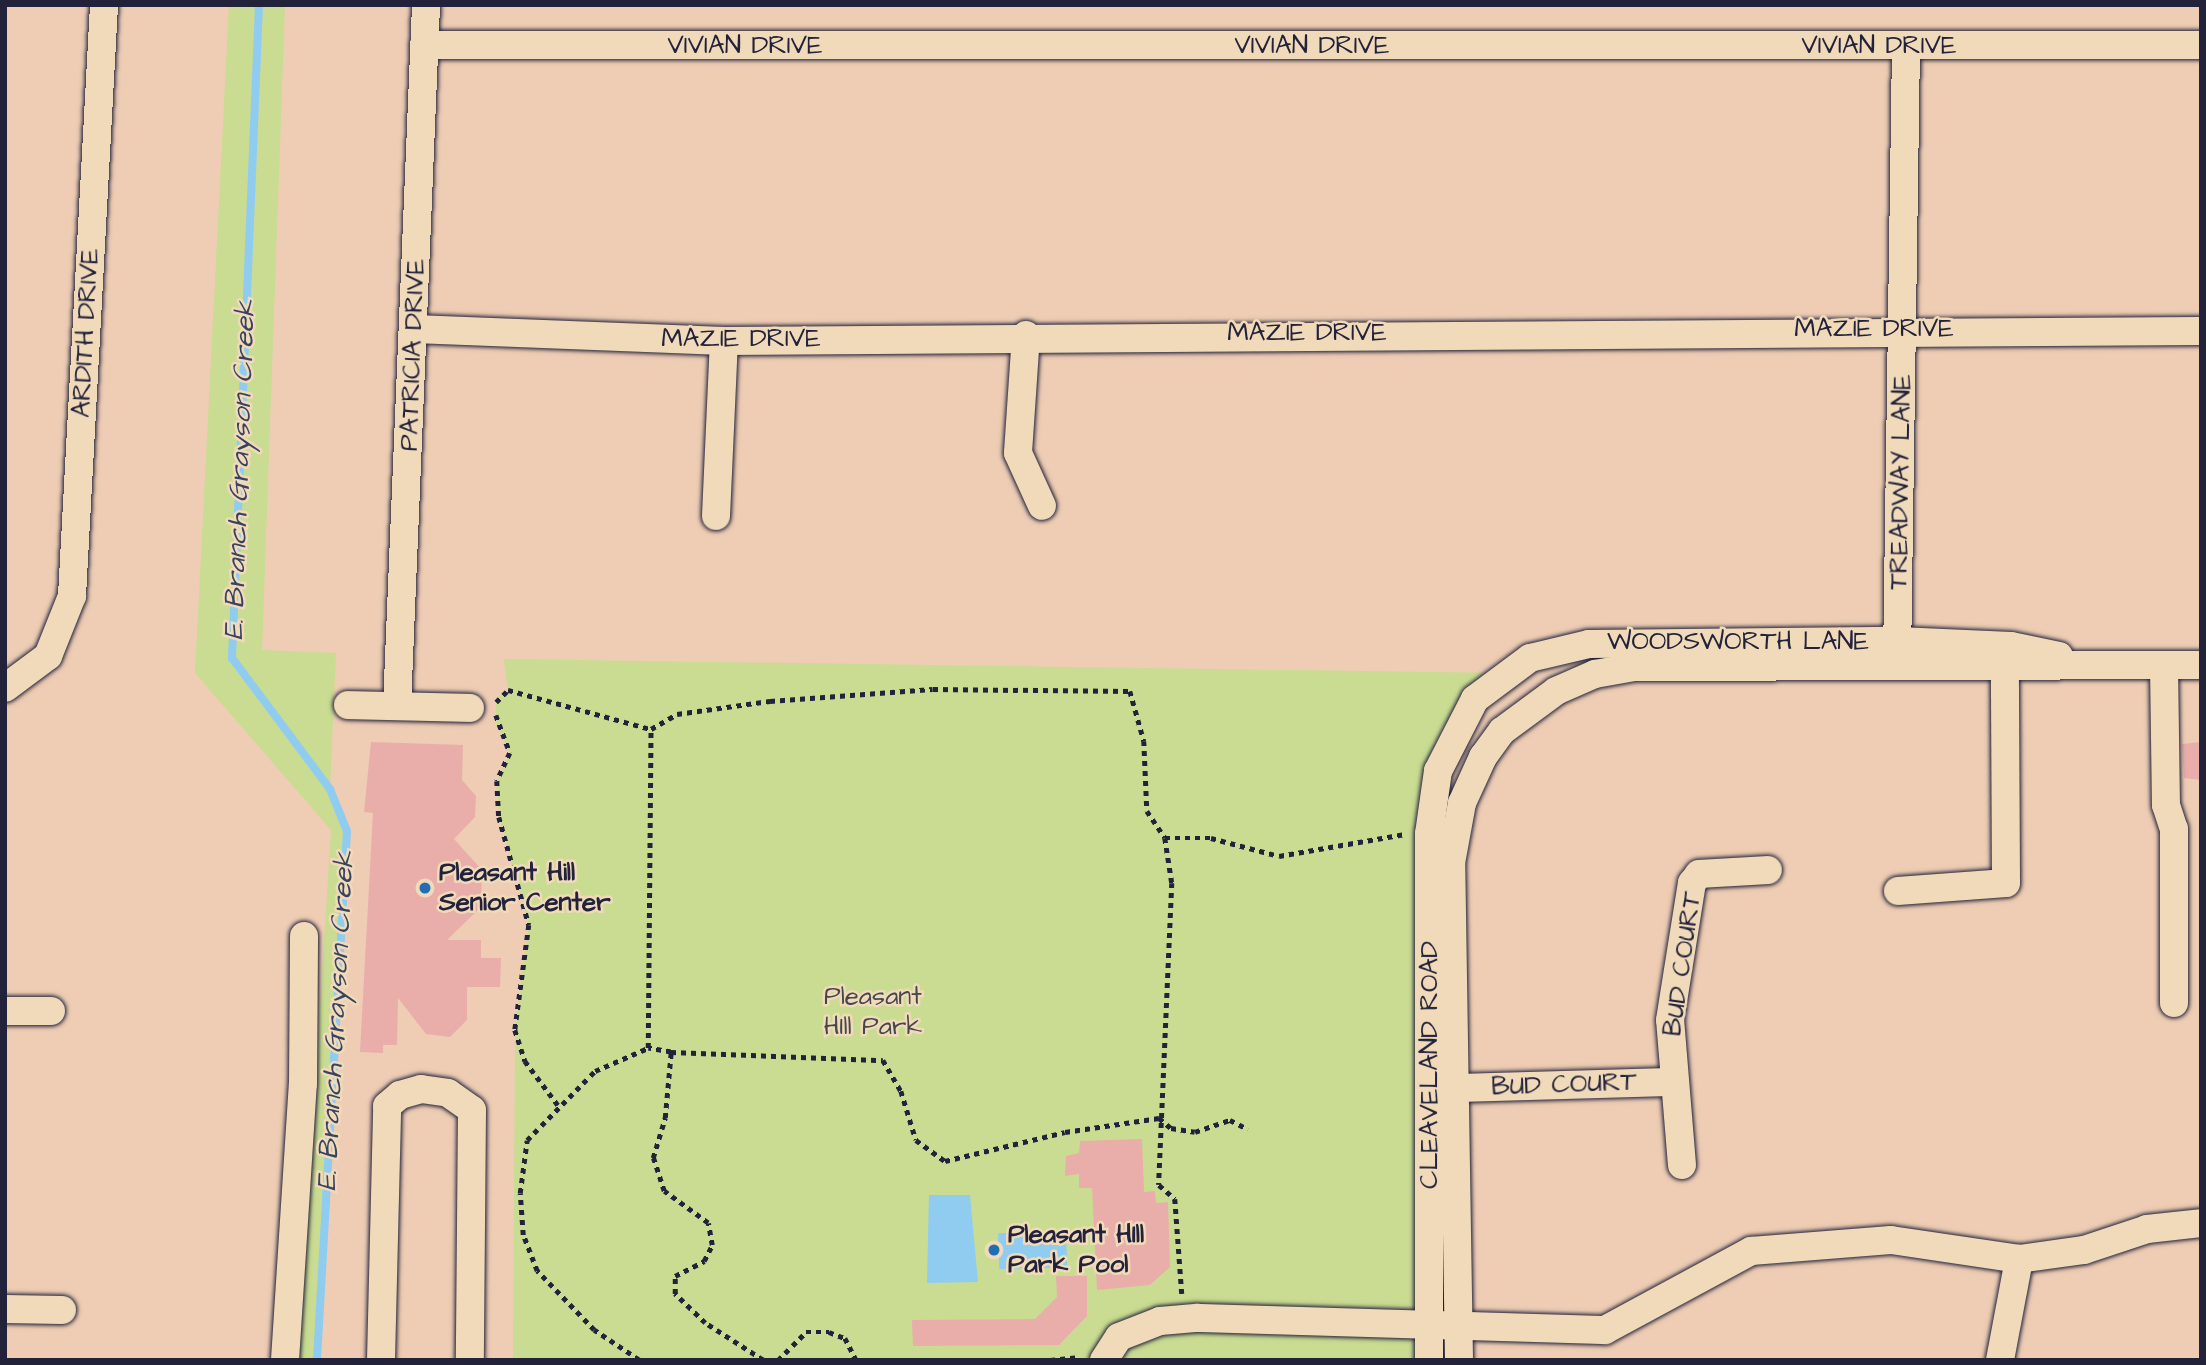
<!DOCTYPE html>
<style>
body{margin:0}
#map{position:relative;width:2206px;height:1365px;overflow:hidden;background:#eecdb4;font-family:"Architects Daughter",sans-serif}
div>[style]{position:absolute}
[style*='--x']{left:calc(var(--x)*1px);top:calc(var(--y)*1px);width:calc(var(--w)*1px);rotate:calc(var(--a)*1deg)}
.green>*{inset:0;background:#cadc91}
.water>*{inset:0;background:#8fccf0;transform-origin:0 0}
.stream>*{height:8px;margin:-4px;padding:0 4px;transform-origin:4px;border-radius:4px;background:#8fccf0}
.building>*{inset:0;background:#e9aeaa}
.path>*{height:4.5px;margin-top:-2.25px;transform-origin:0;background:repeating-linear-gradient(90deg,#22223b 0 5px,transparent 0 10px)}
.roads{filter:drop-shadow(0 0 2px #22223b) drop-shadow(0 0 2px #22223b)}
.minor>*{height:28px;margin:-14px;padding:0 14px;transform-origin:14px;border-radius:14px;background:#f0dab9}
.dots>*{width:19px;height:19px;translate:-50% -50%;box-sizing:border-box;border:4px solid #f0dab9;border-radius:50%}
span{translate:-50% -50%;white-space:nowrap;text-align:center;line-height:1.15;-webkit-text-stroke:5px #f0dab9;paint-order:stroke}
.street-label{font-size:26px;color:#22223b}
.poi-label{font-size:26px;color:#22223b;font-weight:700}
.left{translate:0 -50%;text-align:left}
.park-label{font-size:26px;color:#44474c}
.water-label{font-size:28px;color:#38445f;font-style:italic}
.frame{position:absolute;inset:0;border:7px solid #22223b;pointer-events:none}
</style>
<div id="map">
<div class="green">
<i style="clip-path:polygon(229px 5px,285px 5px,262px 650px,336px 653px,330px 789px,347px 831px,317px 1360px,298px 1360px,331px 830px,195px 673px)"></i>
<i style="clip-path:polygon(504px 659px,1503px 673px,1438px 771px,1429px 1360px,513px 1360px,515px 1030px,529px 925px,499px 817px,497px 781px,510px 753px,496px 723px,496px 698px,508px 690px)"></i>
</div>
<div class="water">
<i style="clip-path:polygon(929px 1195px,970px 1195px,978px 1282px,927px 1283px)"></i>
<i style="left:1066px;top:1231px;width:36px;height:68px;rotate:88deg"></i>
</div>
<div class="stream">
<i style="--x:259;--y:5;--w:654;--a:92.37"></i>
<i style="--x:232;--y:658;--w:164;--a:53.2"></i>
<i style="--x:330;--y:789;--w:45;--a:68"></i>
<i style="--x:347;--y:831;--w:530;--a:93.25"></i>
</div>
<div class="building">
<i style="clip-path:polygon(371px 742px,463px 745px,462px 780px,476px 796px,475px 817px,454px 839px,482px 870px,481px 907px,447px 940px,481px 940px,481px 958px,501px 958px,500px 987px,467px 987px,467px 1020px,450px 1037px,426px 1034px,398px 998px,397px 1045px,383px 1045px,383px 1053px,360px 1052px,373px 813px,364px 812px)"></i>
<i style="clip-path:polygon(2201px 742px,2201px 780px,2184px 778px,2182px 744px)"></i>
<i style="clip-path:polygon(1142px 1139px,1144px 1192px,1155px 1191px,1156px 1203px,1168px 1202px,1170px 1267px,1150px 1285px,1097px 1290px,1092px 1188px,1079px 1188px,1079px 1174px,1065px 1176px,1066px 1156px,1079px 1153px,1080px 1141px)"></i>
<i style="clip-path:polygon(1056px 1276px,1087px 1276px,1087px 1316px,1059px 1345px,913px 1346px,912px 1320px,1035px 1319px,1057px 1297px)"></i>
</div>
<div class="path">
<i style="--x:496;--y:702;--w:17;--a:-45"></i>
<i style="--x:508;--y:690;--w:148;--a:15.3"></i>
<i style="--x:496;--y:715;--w:40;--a:69.8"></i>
<i style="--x:510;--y:753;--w:31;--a:115"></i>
<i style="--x:497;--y:781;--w:36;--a:87"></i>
<i style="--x:499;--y:817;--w:112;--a:74.5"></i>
<i style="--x:529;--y:925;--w:106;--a:97.6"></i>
<i style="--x:515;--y:1030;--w:33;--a:72"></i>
<i style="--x:525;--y:1061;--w:55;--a:53.1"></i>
<i style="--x:1165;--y:838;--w:46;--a:0"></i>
<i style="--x:1211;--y:838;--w:70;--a:14.8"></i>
<i style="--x:1279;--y:856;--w:128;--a:-9.9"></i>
<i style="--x:671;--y:1052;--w:23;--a:-170"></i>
<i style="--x:648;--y:1048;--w:319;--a:-89.5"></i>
<i style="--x:651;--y:729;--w:30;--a:-30"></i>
<i style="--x:677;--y:714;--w:94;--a:-8"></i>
<i style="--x:770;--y:701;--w:163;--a:-4.2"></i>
<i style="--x:933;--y:689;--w:197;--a:0.6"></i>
<i style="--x:1130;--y:691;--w:52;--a:74.4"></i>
<i style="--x:1144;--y:741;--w:70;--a:87.5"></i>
<i style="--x:1147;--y:811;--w:32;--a:56"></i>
<i style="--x:1165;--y:838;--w:46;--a:81.2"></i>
<i style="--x:1172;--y:883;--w:302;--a:92.5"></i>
<i style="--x:1159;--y:1185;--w:21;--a:41"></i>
<i style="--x:1175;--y:1199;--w:95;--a:85.8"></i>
<i style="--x:639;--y:1360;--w:54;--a:-146.3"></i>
<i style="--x:594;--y:1330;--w:82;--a:-134"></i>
<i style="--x:537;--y:1271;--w:39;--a:-111"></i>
<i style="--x:523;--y:1235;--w:42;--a:-94.1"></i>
<i style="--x:520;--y:1193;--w:53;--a:-82.5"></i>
<i style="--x:527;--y:1140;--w:97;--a:-45.4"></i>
<i style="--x:595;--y:1071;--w:58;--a:-23.5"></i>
<i style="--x:763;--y:1360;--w:69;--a:-147.5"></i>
<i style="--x:705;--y:1323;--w:42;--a:-136"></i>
<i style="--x:675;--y:1294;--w:18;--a:-90"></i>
<i style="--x:675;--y:1276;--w:33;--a:-27"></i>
<i style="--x:704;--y:1261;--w:18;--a:-63"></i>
<i style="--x:712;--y:1245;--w:22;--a:-100"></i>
<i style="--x:708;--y:1223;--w:54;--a:-144"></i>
<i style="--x:664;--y:1191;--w:35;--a:-108"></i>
<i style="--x:653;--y:1158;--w:42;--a:-73.3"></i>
<i style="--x:665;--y:1118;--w:66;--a:-84.8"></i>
<i style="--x:671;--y:1052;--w:212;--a:2.2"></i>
<i style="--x:883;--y:1060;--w:36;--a:60"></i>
<i style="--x:901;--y:1091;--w:51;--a:73"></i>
<i style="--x:916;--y:1140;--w:36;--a:36"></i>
<i style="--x:945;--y:1161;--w:123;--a:-13.6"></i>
<i style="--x:1065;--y:1132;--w:95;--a:-8.5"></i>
<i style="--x:1159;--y:1118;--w:16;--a:40"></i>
<i style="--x:1171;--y:1128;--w:24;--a:9"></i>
<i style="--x:1195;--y:1132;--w:37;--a:-19"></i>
<i style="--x:1230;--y:1120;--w:20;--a:27"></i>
<i style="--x:778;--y:1360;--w:40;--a:-45"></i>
<i style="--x:806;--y:1332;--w:23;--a:0"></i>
<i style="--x:829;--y:1332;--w:17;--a:21"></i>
<i style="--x:845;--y:1338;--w:25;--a:63"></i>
<i style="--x:953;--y:1360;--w:31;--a:0"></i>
<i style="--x:1050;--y:1360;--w:30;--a:-6"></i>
</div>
<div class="roads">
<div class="minor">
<i style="--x:424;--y:45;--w:1777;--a:0"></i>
<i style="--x:414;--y:329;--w:310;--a:2.2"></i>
<i style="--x:724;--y:341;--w:1477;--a:-0.39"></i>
<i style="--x:1026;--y:335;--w:118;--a:93.9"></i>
<i style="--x:1018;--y:453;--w:58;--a:65.6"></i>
<i style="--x:716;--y:516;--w:175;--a:-87.4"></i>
<i style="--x:1897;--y:660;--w:613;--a:-89.16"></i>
<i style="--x:2164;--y:665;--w:140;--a:89.2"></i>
<i style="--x:2166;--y:805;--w:25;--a:72"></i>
<i style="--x:2174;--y:829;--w:174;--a:90"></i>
<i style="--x:5;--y:688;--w:54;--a:-36.7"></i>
<i style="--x:48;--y:656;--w:65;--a:-68.2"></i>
<i style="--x:72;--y:596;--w:592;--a:-86.9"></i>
<i style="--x:348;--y:705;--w:122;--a:1.4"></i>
<i style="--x:397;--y:706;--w:702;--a:-87.63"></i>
<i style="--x:1898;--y:891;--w:108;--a:-4.2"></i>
<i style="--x:2006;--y:883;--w:214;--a:-90.3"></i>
<i style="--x:5;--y:1011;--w:46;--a:0"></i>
<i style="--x:1455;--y:1088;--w:218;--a:-1.6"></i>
<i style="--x:1682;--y:1165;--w:145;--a:-94.7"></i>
<i style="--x:1670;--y:1020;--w:139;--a:-80.9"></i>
<i style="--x:1692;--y:883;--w:11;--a:-52"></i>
<i style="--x:1699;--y:874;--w:69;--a:-3.3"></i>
<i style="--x:5;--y:1309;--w:57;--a:1"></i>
<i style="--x:285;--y:1360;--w:277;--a:-86.3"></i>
<i style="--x:303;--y:1084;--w:148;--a:-89.6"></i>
<i style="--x:381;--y:1360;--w:254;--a:-88.6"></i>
<i style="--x:387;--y:1106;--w:17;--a:-40"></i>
<i style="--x:400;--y:1095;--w:22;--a:-16"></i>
<i style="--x:421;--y:1089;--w:27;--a:8"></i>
<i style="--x:448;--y:1093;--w:29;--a:35"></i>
<i style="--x:472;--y:1110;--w:250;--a:90.5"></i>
<i style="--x:1104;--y:1360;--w:27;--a:-57"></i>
<i style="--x:1119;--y:1337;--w:44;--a:-21.3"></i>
<i style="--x:1160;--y:1321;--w:38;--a:-5"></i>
<i style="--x:1198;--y:1318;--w:407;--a:1.7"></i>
<i style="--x:1605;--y:1330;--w:166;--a:-28.4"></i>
<i style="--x:1751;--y:1251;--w:140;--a:-4.5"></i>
<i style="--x:1891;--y:1240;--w:129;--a:8.4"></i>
<i style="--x:2019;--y:1259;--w:66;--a:-7.9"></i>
<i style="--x:2084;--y:1250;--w:66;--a:-18.4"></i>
<i style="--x:2147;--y:1229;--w:54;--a:-6.3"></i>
<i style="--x:1429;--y:1360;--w:526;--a:-90"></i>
<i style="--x:1429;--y:834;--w:64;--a:-81.9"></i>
<i style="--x:1438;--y:771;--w:81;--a:-62.8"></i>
<i style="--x:1475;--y:699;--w:69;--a:-36.7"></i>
<i style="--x:1530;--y:658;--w:61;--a:-13.3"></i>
<i style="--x:1589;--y:644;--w:309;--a:-0.6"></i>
<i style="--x:1898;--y:641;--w:113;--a:2.5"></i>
<i style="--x:2011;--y:646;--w:49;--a:11.8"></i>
<i style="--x:1459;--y:1360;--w:497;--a:-90.9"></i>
<i style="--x:1451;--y:863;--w:61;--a:-79.6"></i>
<i style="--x:1462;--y:803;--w:51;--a:-65.5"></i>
<i style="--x:1483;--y:757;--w:32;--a:-54"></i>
<i style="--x:1502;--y:731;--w:67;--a:-36.5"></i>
<i style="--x:1556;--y:691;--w:43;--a:-23.6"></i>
<i style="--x:1595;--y:674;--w:40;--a:-10"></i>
<i style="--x:1634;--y:667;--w:567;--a:-0.2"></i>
<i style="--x:2000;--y:1360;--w:103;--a:-79.3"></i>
</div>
</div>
<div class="dots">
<i style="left:425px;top:888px;background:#1f6fb2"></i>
<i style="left:994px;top:1250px;background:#1f6fb2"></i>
</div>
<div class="street-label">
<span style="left:745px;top:46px">VIVIAN DRIVE</span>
<span style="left:1312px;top:46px">VIVIAN DRIVE</span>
<span style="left:1879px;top:46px">VIVIAN DRIVE</span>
<span style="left:1874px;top:329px">MAZIE DRIVE</span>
<span style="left:86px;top:333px;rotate:-87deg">ARDITH DRIVE</span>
<span style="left:1307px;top:333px">MAZIE DRIVE</span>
<span style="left:741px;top:339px">MAZIE DRIVE</span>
<span style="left:413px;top:355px;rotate:-88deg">PATRICIA DRIVE</span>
<span style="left:1901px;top:482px;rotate:-89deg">TREADWAY LANE</span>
<span style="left:1738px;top:642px">WOODSWORTH LANE</span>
<span style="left:1683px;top:964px;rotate:-82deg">BUD COURT</span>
<span style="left:1430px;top:1065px;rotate:-90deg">CLEAVELAND ROAD</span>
<span style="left:1564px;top:1085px;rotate:-2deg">BUD COURT</span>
</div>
<div class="poi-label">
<span class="left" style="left:439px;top:888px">Pleasant Hill<br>Senior Center</span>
<span class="left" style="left:1008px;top:1250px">Pleasant HIll<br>Park Pool</span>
</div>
<div class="park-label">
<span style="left:873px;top:1012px">Pleasant<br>HIll Park</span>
</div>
<div class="water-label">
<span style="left:240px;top:470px;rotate:-88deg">E. Branch Grayson Creek</span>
<span style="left:336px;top:1021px;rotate:-87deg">E. Branch Grayson Creek</span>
</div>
<div class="frame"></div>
</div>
